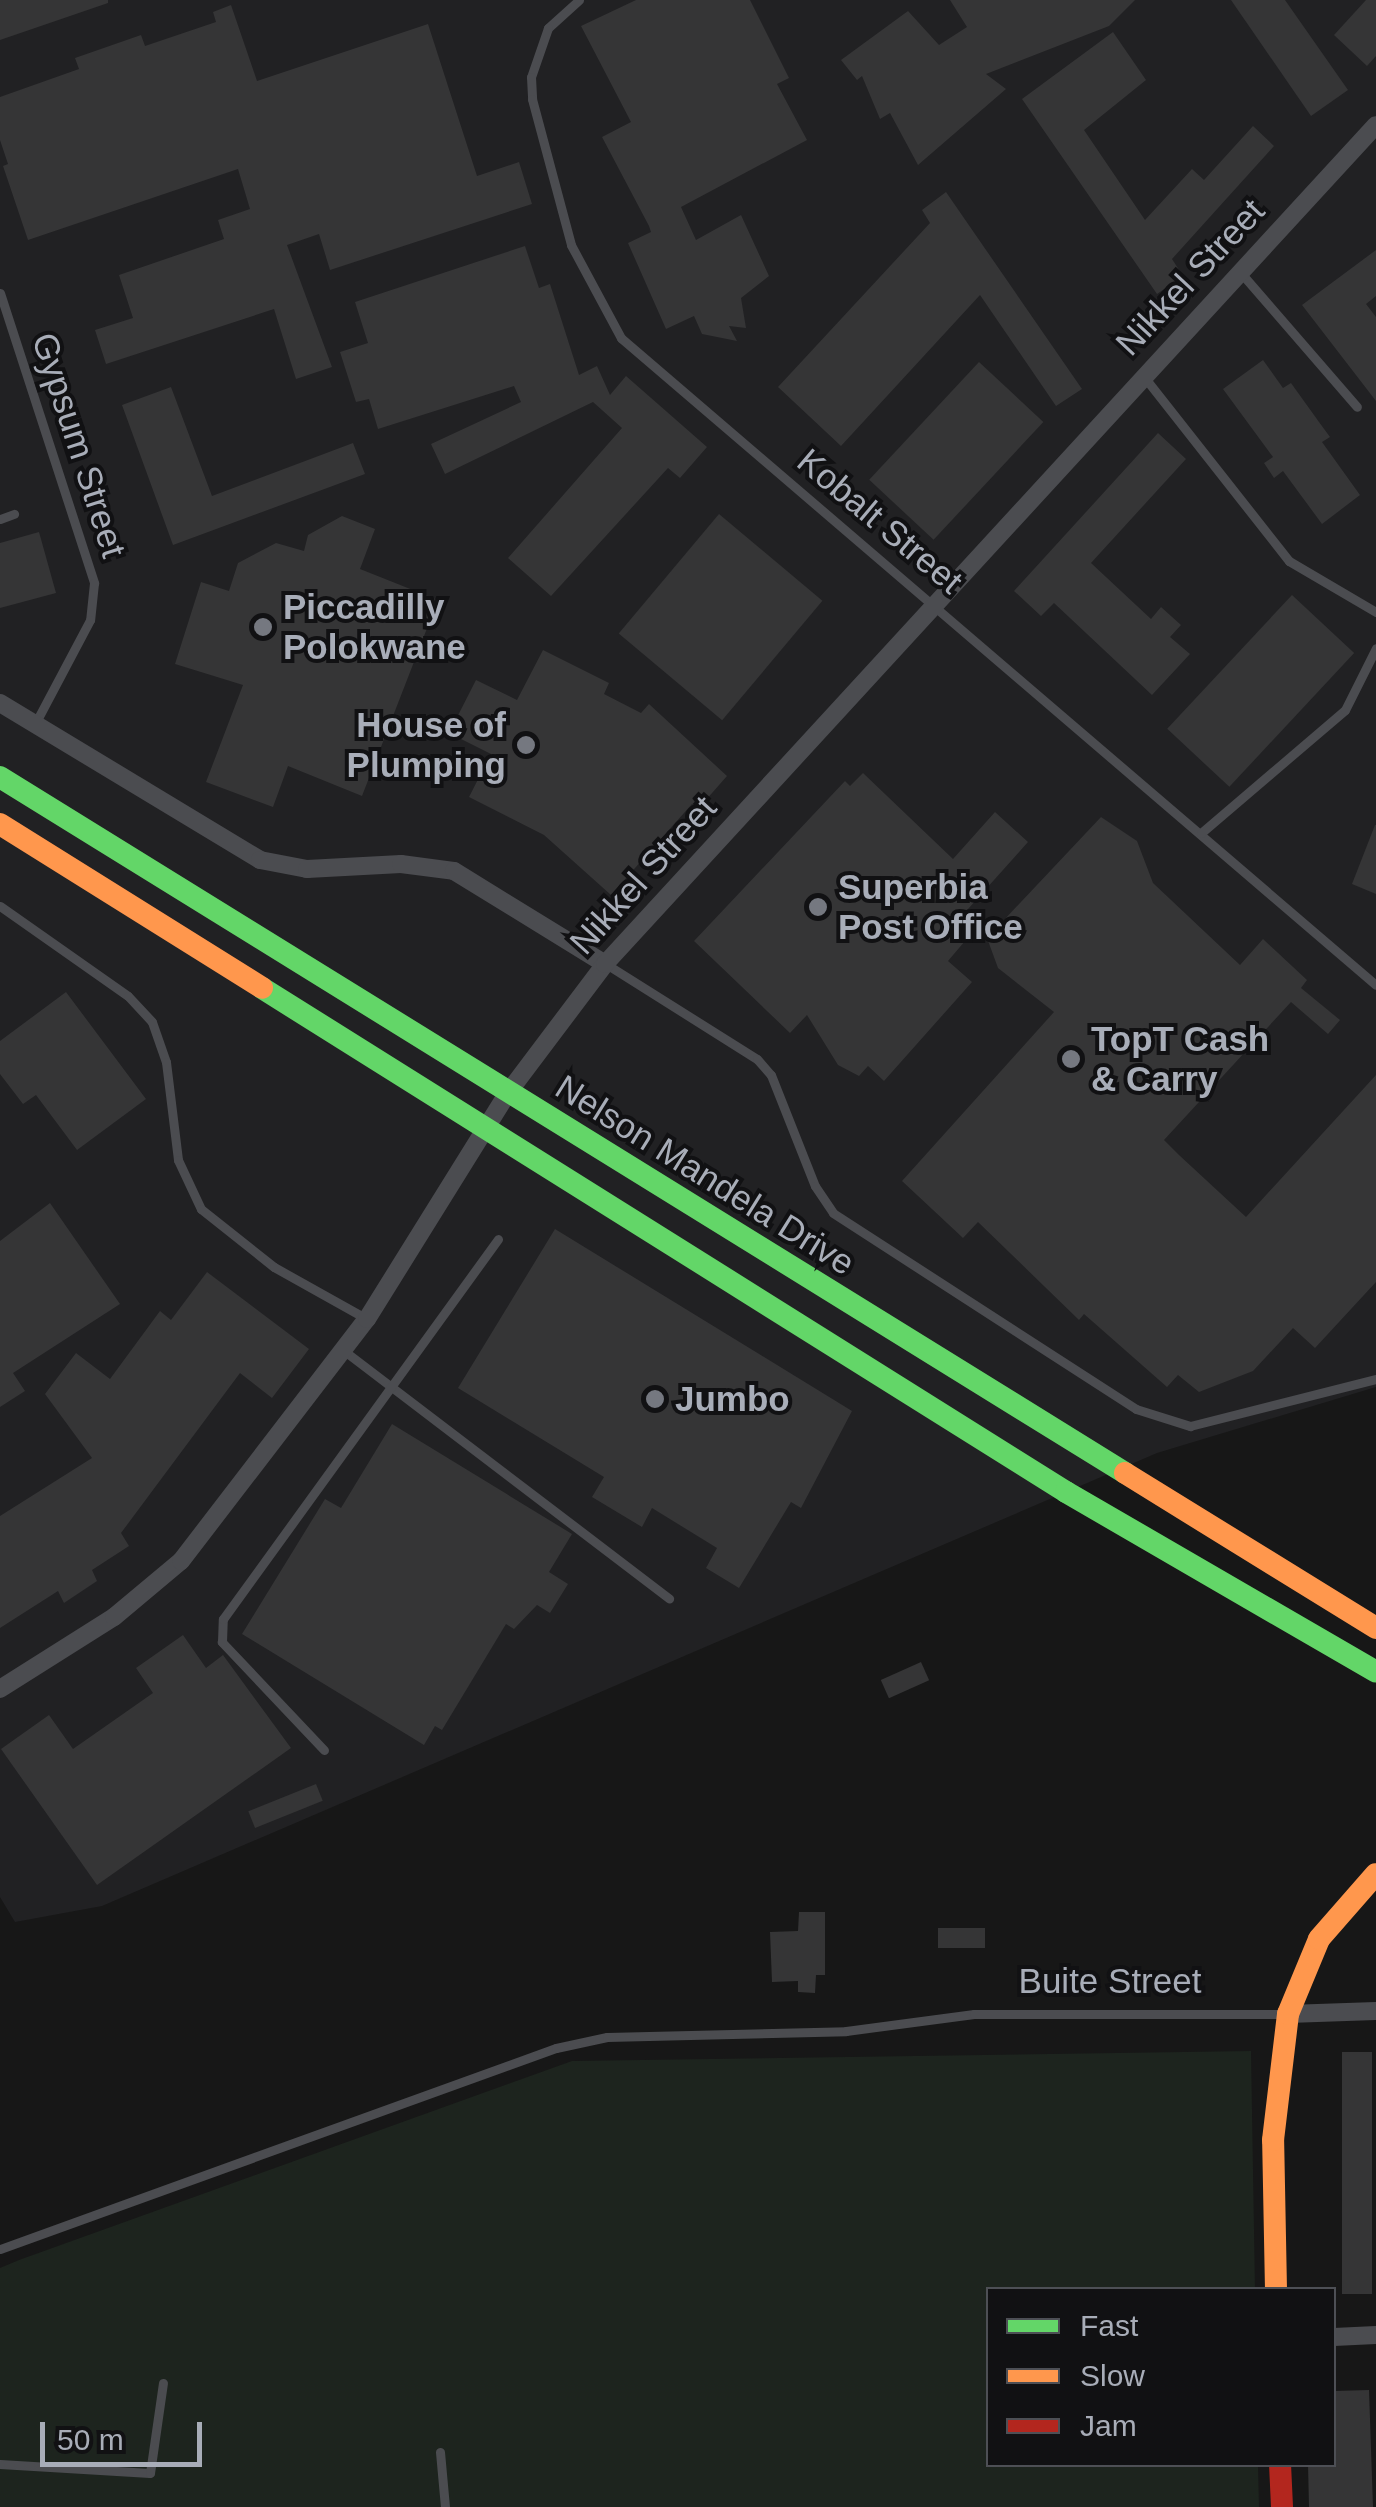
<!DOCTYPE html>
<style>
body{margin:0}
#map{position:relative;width:1376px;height:2507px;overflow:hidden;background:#171717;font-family:Arial,sans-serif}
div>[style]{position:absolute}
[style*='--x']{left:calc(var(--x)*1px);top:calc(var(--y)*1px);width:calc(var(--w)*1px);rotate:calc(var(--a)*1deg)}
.built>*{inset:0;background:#212123}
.green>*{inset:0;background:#1d241e}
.building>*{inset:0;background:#353536;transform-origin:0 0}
.lane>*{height:9px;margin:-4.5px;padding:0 4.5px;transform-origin:4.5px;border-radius:4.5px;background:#4b4c50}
.street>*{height:18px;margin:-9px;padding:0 9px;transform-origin:9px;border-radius:9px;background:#4b4c50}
.fast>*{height:22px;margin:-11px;padding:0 11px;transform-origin:11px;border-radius:11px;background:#63d668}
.slow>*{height:22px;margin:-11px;padding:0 11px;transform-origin:11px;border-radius:11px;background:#ff974d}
.jam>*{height:22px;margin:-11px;padding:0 11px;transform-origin:11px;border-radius:11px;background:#b3261e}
.dots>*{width:28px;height:28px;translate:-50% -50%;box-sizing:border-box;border:5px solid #111113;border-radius:50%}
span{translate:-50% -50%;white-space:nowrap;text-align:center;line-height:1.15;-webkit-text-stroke:8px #111113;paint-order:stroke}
.street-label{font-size:35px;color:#a8adb8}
.poi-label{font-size:35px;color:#a8adb8;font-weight:700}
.left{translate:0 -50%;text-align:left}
.right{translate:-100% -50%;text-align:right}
.legend{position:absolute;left:986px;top:2287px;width:350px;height:180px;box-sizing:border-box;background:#111113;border:2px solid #4d4f55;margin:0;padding:12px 18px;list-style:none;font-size:30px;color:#a8adb8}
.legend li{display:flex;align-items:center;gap:20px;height:50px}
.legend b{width:50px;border:2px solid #4d4f55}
.scale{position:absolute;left:40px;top:2422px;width:162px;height:45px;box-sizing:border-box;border:5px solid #a8adb8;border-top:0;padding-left:12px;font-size:30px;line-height:35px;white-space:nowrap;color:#a8adb8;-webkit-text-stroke:8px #111113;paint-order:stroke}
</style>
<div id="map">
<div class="built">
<i style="clip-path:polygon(0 0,1376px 0,1376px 1387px,1157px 1453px,102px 1906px,15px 1922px,0 1897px)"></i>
</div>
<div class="green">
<i style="clip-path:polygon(1251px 2051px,1255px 2289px,988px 2290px,988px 2464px,1258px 2465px,1259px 2507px,0 2507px,0 2268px,19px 2260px,572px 2061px)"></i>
</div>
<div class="building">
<i style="clip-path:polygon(0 0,108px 0,108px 3px,0 40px)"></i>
<i style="clip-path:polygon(636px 0,750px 0,789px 78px,777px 84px,807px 140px,681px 207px,696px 240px,741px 215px,769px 276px,741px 298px,746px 328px,729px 326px,737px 341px,702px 334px,694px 316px,666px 329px,628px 243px,651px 232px,649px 226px,602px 137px,631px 122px,581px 26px)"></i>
<i style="clip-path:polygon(950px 0,1135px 0,1109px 26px,986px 74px,1006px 89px,918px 165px,890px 113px,880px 119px,862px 76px,857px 80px,841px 60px,908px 11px,939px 45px,967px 27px)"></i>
<i style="clip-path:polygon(1231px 0,1285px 0,1348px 90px,1311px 116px)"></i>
<i style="clip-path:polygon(1366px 0,1376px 0,1376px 56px,1367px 66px,1334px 35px)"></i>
<i style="clip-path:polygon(231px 5px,257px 81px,428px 24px,477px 176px,519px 162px,532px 204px,330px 270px,319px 234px,287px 245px,332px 367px,296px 379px,274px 309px,106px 364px,95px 330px,133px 318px,119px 275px,224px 239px,218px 220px,250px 209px,238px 169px,28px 240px,3px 166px,8px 164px,0 140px,0 97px,79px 69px,75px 58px,141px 35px,145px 46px,216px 22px,213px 12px)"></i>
<i style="clip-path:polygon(1113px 32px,1146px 80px,1084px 130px,1145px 220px,1192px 169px,1204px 180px,1253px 126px,1274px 146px,1172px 259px,1183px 276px,1157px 294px,1022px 99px)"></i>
<i style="clip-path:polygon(946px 192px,1082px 389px,1056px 406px,980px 295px,841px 446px,778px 387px,930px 223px,922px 210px)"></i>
<i style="clip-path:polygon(525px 246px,539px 288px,550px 284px,579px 375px,597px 366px,610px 395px,626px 376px,707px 447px,680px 478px,668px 468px,551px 596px,508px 558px,622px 428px,593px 402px,445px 474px,431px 444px,521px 402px,514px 386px,378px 429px,369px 399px,356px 402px,340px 352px,368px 343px,355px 302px)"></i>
<i style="clip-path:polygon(1376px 250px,1376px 296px,1366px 304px,1376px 317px,1376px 401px,1302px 305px)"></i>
<i style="clip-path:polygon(1263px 360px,1283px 388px,1291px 383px,1319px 422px,1330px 437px,1322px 442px,1360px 495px,1322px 524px,1283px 471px,1274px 478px,1264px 463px,1273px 457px,1223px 389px)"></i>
<i style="left:979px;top:362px;width:88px;height:161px;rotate:43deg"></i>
<i style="clip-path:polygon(171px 387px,212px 496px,353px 443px,365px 474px,173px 545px,122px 405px)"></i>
<i style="clip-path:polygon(1158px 433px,1186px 459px,1091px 563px,1151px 619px,1161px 607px,1181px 625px,1170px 637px,1190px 654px,1152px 695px,1054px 603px,1041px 616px,1014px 591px)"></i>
<i style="left:719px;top:514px;width:135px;height:156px;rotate:40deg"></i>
<i style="clip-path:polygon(342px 516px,375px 529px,360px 569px,438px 600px,362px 796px,288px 766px,273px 807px,206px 782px,243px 685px,175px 664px,201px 582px,229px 591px,238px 563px,276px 543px,304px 551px,308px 535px)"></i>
<i style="clip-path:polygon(39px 532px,56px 593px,0 608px,0 543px)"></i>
<i style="left:1292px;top:595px;width:85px;height:183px;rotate:43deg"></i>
<i style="clip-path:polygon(543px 650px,609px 683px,604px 694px,641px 713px,649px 704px,727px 776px,698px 809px,692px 804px,611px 895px,544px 835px,469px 797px,491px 754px,449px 733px,476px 680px,517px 700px)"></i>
<i style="clip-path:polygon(863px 773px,953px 859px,995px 812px,1028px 842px,951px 928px,965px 941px,948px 961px,972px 982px,884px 1081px,868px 1066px,859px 1076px,838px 1065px,807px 1015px,790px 1033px,694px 941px,845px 781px,850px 786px)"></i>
<i style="clip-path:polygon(1101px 817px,1137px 841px,1153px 883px,1240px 965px,1263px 939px,1307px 980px,1301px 988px,1340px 1020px,1328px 1034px,1291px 1002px,1164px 1140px,1179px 1155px,1246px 1217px,1376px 1075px,1376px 1282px,1315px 1348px,1293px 1328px,1253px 1371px,1199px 1392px,1178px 1375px,1167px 1387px,1084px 1314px,1079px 1320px,978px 1222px,963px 1238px,902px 1181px,1054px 1012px,998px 968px,987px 938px)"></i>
<i style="clip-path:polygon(1375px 825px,1376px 825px,1376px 894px,1352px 884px)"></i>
<i style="clip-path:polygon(66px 992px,146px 1099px,77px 1150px,36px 1095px,23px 1104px,0 1074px,0 1041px)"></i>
<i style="clip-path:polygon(50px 1203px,120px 1304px,13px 1373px,25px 1391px,0 1407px,0 1241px)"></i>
<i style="clip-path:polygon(555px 1229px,852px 1411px,801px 1508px,791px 1502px,739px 1588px,706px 1568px,717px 1548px,652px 1508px,642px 1527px,592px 1497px,604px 1477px,458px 1388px)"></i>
<i style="clip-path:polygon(207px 1272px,309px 1349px,272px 1398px,240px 1373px,121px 1533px,129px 1546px,92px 1570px,97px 1581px,64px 1603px,58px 1591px,0 1628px,0 1516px,92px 1458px,45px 1394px,76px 1353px,110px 1379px,160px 1311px,171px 1320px)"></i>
<i style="clip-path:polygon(392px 1424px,572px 1534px,549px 1572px,568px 1584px,550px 1613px,537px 1605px,514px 1629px,506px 1624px,442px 1730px,435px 1726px,424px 1745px,242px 1634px,325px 1499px,341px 1508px)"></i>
<i style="clip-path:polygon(183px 1635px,206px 1668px,223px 1655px,291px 1748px,97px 1885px,1px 1749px,49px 1715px,73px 1749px,153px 1693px,136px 1668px)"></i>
<i style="left:921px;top:1662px;width:20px;height:44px;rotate:66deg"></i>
<i style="left:316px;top:1784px;width:18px;height:73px;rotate:68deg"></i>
<i style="clip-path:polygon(799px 1912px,825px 1912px,825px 1975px,816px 1975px,815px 1993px,798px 1992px,798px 1981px,772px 1982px,770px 1932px,798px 1931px)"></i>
<i style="left:938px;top:1928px;width:47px;height:20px"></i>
<i style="left:1342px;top:2052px;width:30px;height:242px"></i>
<i style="clip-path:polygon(1369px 2390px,1373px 2507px,1309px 2507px,1308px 2464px,1334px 2464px,1334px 2391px)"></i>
</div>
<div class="lane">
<i style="--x:579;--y:0;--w:42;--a:137.9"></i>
<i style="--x:548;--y:28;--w:52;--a:109.1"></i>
<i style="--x:531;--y:77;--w:22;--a:87"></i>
<i style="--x:532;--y:99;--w:151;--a:75"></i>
<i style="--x:571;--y:245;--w:106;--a:61.7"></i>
<i style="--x:621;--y:338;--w:994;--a:40.6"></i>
<i style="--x:1241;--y:273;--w:177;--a:49.1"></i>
<i style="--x:0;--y:293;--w:305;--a:72"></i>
<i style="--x:94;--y:583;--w:37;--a:96"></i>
<i style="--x:90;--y:620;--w:115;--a:117.9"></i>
<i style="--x:1145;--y:378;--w:233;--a:51.8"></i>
<i style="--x:1289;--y:561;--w:101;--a:30.4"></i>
<i style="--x:0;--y:519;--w:15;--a:-20"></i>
<i style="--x:1201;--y:833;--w:189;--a:-40.5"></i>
<i style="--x:1345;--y:710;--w:69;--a:-63.4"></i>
<i style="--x:0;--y:906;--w:156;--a:35.1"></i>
<i style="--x:128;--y:996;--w:35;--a:47"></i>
<i style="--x:152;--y:1022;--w:42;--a:70.7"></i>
<i style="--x:166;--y:1062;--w:99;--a:83"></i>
<i style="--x:178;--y:1160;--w:54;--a:64.9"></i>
<i style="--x:201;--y:1209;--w:93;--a:38.5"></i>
<i style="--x:274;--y:1267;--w:107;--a:29.2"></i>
<i style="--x:606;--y:964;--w:178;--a:32.2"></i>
<i style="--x:757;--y:1059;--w:21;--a:49"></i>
<i style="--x:771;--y:1075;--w:119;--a:68.4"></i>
<i style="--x:815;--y:1186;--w:32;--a:56"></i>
<i style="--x:833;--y:1213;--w:361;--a:32.9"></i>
<i style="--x:1136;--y:1409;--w:57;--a:17.5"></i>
<i style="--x:1190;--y:1426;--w:192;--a:-14.2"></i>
<i style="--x:343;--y:1350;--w:410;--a:37.3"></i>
<i style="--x:324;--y:1750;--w:149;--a:-133.4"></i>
<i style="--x:222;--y:1642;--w:23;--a:-88"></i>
<i style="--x:223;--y:1619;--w:469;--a:-54.1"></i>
<i style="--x:0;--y:2249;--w:591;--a:-19.88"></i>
<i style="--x:556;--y:2048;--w:52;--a:-12.2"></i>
<i style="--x:607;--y:2037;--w:239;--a:-1.4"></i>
<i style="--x:846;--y:2031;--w:129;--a:-7.6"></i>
<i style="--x:974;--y:2014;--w:311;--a:0"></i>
<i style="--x:440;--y:2452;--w:55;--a:84.8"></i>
<i style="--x:0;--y:2464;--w:150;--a:3.4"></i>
<i style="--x:150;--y:2473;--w:91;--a:-81.8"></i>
</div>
<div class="street">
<i style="--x:0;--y:703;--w:304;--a:31.1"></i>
<i style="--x:260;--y:860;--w:48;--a:10.8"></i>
<i style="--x:307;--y:869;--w:94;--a:-3"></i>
<i style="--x:401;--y:864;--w:53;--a:7.5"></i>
<i style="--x:454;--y:871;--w:177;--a:31.6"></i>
<i style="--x:0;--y:1689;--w:135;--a:-32.3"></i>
<i style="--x:114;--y:1617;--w:87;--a:-39.9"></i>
<i style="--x:181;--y:1561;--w:305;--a:-52.5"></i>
<i style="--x:367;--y:1319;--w:265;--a:-58.1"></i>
<i style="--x:507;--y:1094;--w:163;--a:-53"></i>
<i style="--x:605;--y:964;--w:1139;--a:-47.42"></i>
<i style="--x:1288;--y:2014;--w:88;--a:-2"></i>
<i style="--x:1334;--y:2337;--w:42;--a:-2.7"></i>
</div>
<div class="fast">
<i style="--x:0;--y:777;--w:1323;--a:31.74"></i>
<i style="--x:262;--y:988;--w:949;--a:32.08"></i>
<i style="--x:1066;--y:1492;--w:358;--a:30.1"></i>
</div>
<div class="slow">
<i style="--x:0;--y:824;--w:309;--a:32"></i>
<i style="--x:1125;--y:1473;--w:295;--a:31.7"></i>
<i style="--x:1276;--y:2290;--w:150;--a:-91.1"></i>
<i style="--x:1273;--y:2140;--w:127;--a:-83.2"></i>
<i style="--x:1288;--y:2014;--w:81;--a:-67.5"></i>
<i style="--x:1319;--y:1939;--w:86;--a:-48.8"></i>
</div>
<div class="jam">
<i style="--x:1280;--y:2464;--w:43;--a:87.3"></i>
</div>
<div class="dots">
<i style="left:263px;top:627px;background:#757880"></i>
<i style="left:526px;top:745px;background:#757880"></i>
<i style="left:818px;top:907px;background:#757880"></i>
<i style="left:1071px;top:1059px;background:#757880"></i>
<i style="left:655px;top:1399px;background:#757880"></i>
</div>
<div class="street-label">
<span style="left:1190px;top:277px;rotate:-47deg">Nikkel Street</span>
<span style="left:79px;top:445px;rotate:72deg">Gypsum Street</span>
<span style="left:880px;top:521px;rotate:40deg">Kobalt Street</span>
<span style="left:643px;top:875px;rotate:-48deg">Nikkel Street</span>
<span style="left:705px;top:1175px;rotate:32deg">Nelson Mandela Drive</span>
<span style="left:1110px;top:1981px">Buite Street</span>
</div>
<div class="poi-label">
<span class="left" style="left:283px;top:627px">Piccadilly<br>Polokwane</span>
<span class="right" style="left:506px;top:745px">House of<br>Plumping</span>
<span class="left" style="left:838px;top:907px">Superbia<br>Post Office</span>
<span class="left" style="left:1091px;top:1059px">TopT Cash<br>&amp; Carry</span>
<span class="left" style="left:675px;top:1399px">Jumbo</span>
</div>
<ul class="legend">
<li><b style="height:12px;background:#63d668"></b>Fast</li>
<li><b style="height:12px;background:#ff974d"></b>Slow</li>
<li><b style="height:12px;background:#b3261e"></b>Jam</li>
</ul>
<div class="scale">50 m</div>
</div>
